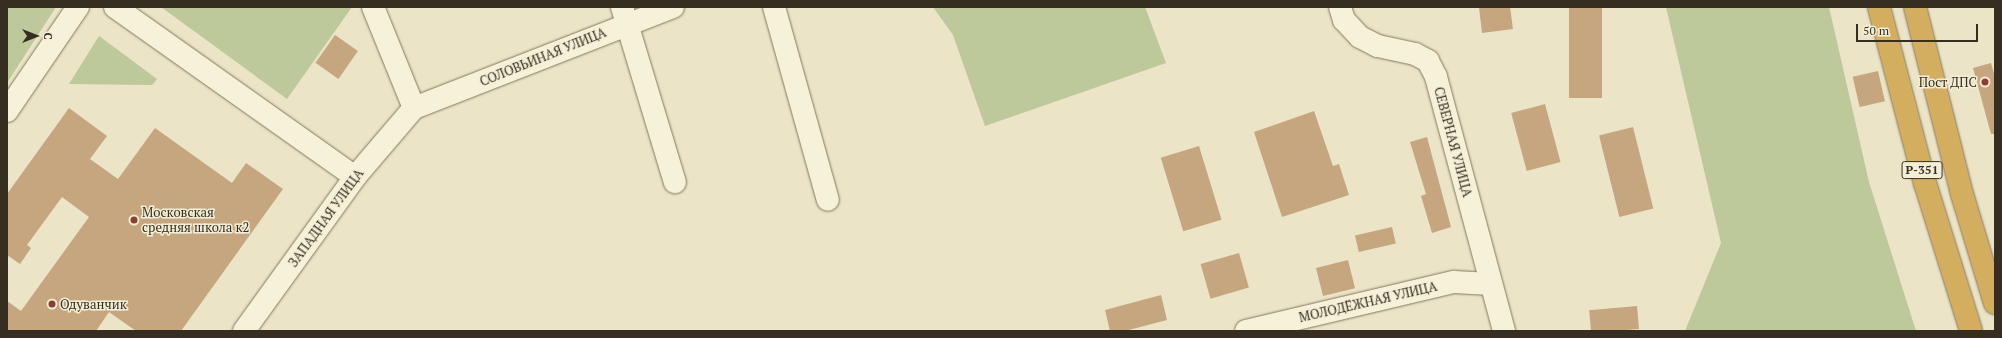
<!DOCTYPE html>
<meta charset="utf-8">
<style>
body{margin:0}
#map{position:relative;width:2002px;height:338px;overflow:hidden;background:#ebe4c6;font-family:"PT Serif",serif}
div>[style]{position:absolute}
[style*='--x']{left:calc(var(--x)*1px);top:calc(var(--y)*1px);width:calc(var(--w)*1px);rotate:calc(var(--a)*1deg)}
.green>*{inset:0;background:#bdc89b}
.building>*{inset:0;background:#c6a67f;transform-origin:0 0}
.roads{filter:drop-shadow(0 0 1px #85775d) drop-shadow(0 0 1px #85775d)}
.minor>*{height:22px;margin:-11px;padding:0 11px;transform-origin:11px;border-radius:11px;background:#f6f1d9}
.highway>*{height:22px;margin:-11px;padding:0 11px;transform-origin:11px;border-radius:11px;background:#d3ae5e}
.dots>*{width:11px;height:11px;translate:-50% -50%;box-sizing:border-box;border:2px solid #f3eed5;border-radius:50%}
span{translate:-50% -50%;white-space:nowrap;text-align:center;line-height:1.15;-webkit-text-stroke:3px #f3eed5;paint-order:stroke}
.shield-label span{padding:1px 3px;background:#f3eed5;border:1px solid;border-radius:3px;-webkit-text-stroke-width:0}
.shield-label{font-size:12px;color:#362e20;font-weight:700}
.street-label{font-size:13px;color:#362e20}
.poi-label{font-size:13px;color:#362e20}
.right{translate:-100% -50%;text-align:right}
.left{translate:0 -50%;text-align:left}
.frame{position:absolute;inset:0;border:8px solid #362e20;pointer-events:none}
.north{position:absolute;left:16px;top:16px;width:40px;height:40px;-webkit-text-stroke:3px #f3eed5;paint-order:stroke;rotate:90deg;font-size:11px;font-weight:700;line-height:16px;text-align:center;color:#362e20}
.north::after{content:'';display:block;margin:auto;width:14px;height:18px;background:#362e20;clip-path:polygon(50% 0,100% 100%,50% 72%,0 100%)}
.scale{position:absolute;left:1856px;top:24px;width:122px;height:18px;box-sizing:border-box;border:2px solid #362e20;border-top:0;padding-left:5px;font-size:12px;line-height:14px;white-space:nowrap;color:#362e20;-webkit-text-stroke:3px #f3eed5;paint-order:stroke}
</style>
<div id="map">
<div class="green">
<i style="clip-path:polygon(7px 7px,56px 7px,7px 83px)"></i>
<i style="clip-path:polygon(161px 7px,352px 7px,287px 99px)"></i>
<i style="clip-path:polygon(933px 7px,1145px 7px,1166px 63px,985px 126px,953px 35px)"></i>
<i style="clip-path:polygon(1666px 7px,1829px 7px,1869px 182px,1916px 331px,1685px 331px,1721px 243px)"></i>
<i style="clip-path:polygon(99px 36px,157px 79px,152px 85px,69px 84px)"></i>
</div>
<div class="building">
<i style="clip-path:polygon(1479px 7px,1510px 7px,1513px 29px,1482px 33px)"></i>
<i style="left:1569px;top:7px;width:33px;height:91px"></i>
<i style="left:335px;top:35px;width:28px;height:34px;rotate:35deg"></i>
<i style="clip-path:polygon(1991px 63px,1995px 77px,1995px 134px,1991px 134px,1973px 68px)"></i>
<i style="left:1878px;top:71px;width:31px;height:26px;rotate:77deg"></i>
<i style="left:1545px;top:104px;width:60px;height:35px;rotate:75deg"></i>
<i style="clip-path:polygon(69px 108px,107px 136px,90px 159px,118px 179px,155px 128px,232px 183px,246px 163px,283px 189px,181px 331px,136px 331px,109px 312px,96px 331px,7px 331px,7px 301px,21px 311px,89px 217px,62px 197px,27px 245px,31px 248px,20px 264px,7px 255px,7px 194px)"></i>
<i style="clip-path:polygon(1314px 111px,1333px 166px,1339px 164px,1349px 195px,1282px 217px,1254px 132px)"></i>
<i style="left:1633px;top:127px;width:84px;height:35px;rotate:76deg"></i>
<i style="clip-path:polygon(1427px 137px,1451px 227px,1432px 233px,1421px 196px,1426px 194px,1410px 142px)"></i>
<i style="left:1199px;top:146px;width:77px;height:40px;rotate:73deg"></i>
<i style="left:1392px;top:227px;width:17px;height:38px;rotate:77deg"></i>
<i style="left:1239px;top:253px;width:36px;height:40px;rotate:74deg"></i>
<i style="left:1348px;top:260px;width:29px;height:33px;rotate:76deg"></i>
<i style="clip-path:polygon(1161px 295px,1167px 320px,1125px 331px,1110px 331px,1105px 310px)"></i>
<i style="left:1637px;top:306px;width:23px;height:48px;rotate:85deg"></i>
</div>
<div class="roads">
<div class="minor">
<i style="--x:115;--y:7;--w:294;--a:35.3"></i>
<i style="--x:373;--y:7;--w:109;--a:67.9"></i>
<i style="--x:622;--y:7;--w:183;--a:73.2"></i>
<i style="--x:774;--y:7;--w:200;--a:74.4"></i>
<i style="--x:1340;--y:7;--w:14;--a:73"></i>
<i style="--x:1344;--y:20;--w:23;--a:47"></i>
<i style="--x:1360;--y:37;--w:20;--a:27"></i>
<i style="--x:1378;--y:46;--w:38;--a:12"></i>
<i style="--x:1415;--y:54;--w:15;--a:28"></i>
<i style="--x:1428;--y:61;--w:18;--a:63"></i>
<i style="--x:1436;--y:77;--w:263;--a:75"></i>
<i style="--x:7;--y:111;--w:126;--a:-55.7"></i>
<i style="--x:244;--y:331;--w:190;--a:-54.2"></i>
<i style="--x:355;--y:177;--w:91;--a:-49.5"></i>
<i style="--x:414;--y:108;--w:278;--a:-21.3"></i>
<i style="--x:1246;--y:331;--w:214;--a:-13.3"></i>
<i style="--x:1454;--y:282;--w:37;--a:3"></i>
</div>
<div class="highway">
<i style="--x:1879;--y:7;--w:182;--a:75.4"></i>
<i style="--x:1925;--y:183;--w:155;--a:72.7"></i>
<i style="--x:1915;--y:7;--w:193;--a:75.9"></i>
<i style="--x:1962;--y:194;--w:114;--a:73.2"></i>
</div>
</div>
<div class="dots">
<i style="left:1985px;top:82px;background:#8f3d32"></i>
<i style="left:134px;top:220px;background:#8f3d32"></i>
<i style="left:52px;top:304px;background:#8f3d32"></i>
</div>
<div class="shield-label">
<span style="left:1922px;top:170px">Р-351</span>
</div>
<div class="street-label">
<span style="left:543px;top:57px;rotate:-22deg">СОЛОВЬИНАЯ УЛИЦА</span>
<span style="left:1453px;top:142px;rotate:75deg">СЕВЕРНАЯ УЛИЦА</span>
<span style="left:326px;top:218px;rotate:-54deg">ЗАПАДНАЯ УЛИЦА</span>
<span style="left:1368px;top:302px;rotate:-13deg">МОЛОДЁЖНАЯ УЛИЦА</span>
</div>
<div class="poi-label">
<span class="right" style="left:1977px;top:82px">Пост ДПС</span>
<span class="left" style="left:142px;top:220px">Московская<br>средняя школа к2</span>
<span class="left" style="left:60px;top:304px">Одуванчик</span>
</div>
<div class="frame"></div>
<div class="north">С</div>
<div class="scale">50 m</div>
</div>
